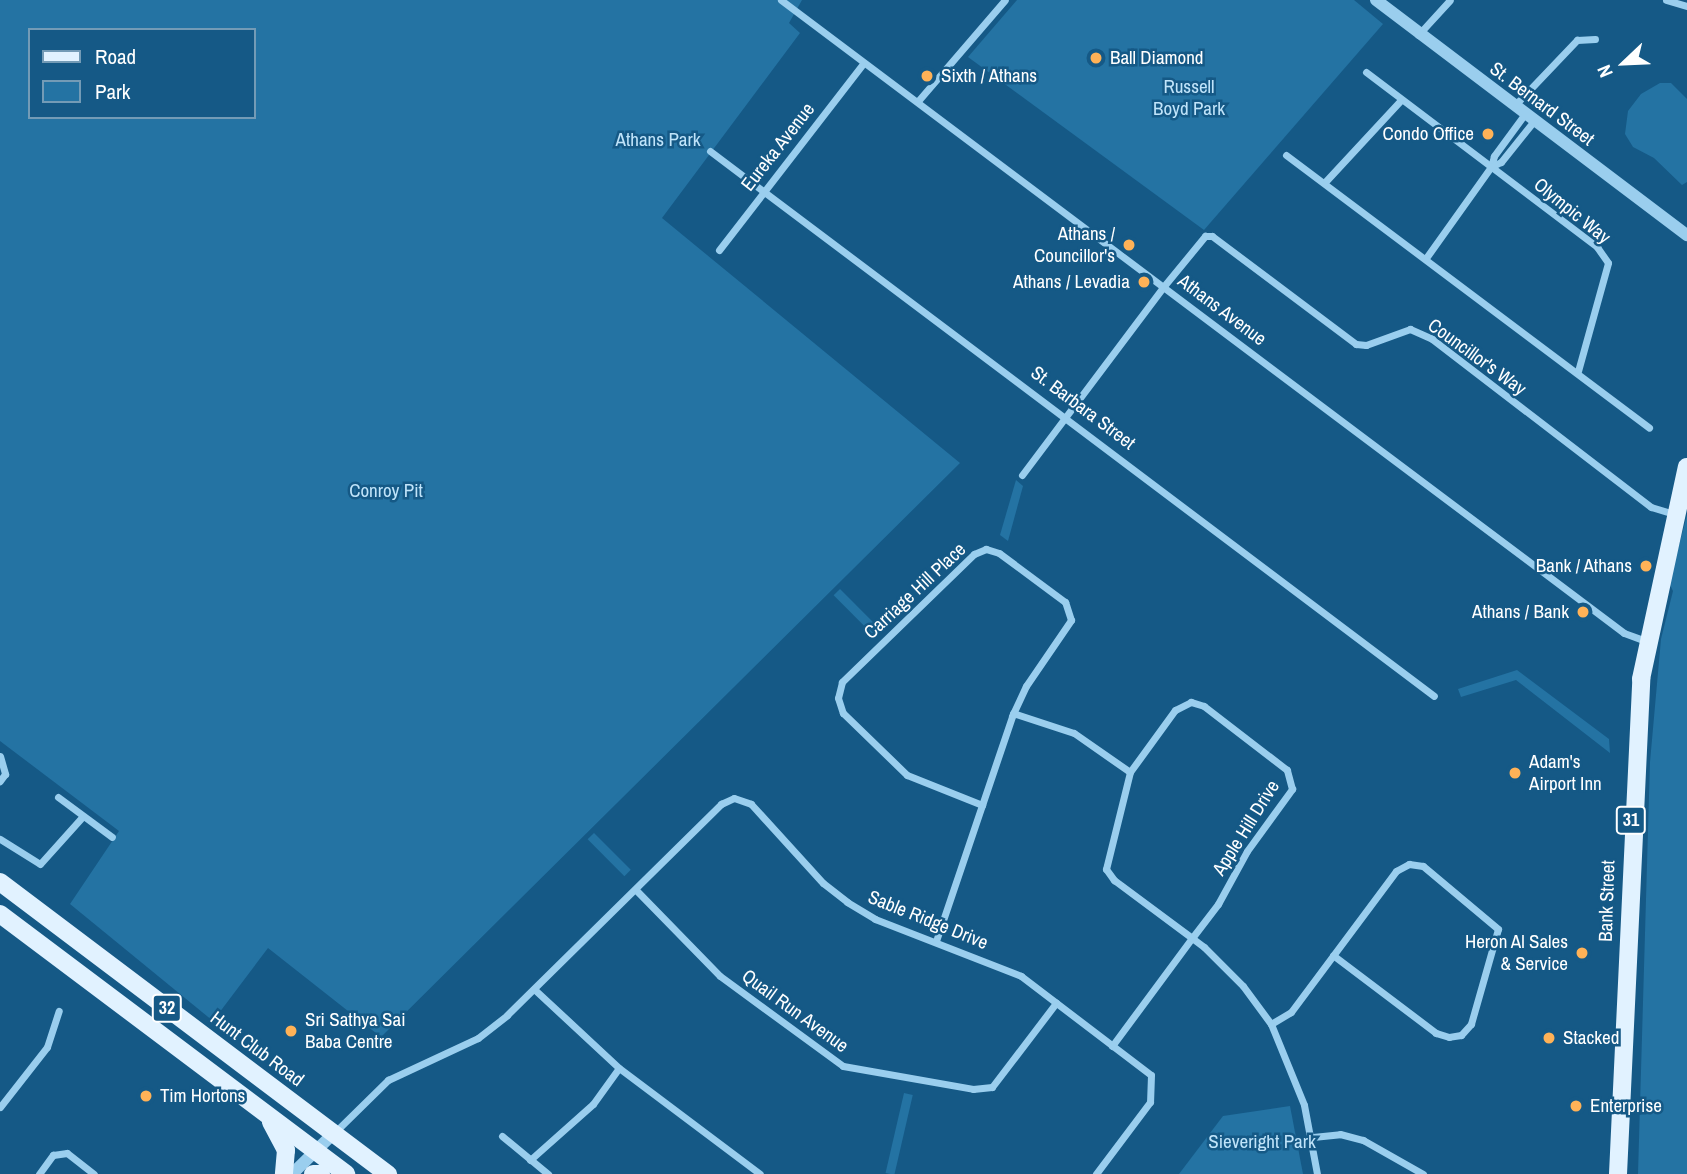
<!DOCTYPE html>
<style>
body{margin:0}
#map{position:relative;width:1687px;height:1174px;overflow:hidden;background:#155986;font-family:"Archivo Narrow",sans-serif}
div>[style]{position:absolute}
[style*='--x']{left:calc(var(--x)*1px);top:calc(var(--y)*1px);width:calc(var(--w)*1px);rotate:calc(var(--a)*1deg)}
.green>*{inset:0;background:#2473a3;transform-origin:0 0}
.minor>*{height:7px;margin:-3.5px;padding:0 3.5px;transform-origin:3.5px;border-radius:3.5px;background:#9aceee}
.tertiary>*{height:12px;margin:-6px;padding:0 6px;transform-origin:6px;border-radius:6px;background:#9aceee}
.primary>*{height:18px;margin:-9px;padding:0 9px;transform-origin:9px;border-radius:9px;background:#e1f2ff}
.dots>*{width:19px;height:19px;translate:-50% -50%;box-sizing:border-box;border:4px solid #155986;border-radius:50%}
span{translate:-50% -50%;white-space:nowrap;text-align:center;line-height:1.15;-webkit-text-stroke:5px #155986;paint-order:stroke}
.shield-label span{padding:2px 5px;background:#155986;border:2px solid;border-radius:5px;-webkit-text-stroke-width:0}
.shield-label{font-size:18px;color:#fff;font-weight:700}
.poi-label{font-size:19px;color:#fff}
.left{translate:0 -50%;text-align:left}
.right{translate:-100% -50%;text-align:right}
.park-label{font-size:19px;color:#c0e4fa}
.street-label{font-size:19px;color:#fff}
.legend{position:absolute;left:28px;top:28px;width:228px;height:91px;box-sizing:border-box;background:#155986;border:2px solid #739bb6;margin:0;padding:9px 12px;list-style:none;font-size:21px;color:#fff}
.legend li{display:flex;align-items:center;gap:14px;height:35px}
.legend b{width:35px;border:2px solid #739bb6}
.north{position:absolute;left:1589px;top:28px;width:70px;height:70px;-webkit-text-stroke:5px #155986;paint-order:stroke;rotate:247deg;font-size:19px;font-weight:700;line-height:28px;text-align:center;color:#fff}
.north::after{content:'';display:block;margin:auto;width:24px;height:32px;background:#fff;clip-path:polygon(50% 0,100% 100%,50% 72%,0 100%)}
</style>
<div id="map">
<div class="green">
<i style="clip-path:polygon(evenodd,0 0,802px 0,789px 23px,800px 33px,662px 218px,960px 463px,381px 1037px,268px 948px,213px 1021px,70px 904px,119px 831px,0 741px,0 0,30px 30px,254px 30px,254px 117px,30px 117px,30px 30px)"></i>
<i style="clip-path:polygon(1017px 0,1354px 0,1383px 24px,1204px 230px,968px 57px)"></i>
<i style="clip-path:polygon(1660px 83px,1671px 83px,1687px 99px,1687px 182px,1682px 185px,1654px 158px,1633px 147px,1625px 134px,1628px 111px,1641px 94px)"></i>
<i style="clip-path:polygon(1016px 480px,1023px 486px,1008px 541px,1000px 535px)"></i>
<i style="clip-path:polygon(1687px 515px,1687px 1174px,1638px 1174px,1650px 762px,1661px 639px,1673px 591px,1669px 583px)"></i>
<i style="left:840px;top:589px;width:54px;height:9px;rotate:45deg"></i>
<i style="clip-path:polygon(1517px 670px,1609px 739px,1610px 753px,1516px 680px,1461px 697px,1458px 689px)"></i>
<i style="left:594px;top:833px;width:52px;height:9px;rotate:45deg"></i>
<i style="left:904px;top:1093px;width:9px;height:82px;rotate:13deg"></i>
<i style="clip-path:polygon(1290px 1106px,1303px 1174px,1179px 1174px,1223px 1116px)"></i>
</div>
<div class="minor">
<i style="--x:781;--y:0;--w:1054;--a:36.9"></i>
<i style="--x:1624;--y:633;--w:23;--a:20"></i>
<i style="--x:1666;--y:0;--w:22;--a:16"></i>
<i style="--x:1418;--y:35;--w:47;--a:-47.6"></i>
<i style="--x:1366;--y:72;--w:290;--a:37.1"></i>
<i style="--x:1597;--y:247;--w:19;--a:55"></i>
<i style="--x:1608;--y:263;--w:112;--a:105.5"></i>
<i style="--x:918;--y:101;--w:133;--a:-49.3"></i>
<i style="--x:1515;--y:105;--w:90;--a:-46.4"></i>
<i style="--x:1577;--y:40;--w:18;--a:-3"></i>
<i style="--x:1524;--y:115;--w:51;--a:126.2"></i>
<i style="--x:1494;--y:156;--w:11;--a:105"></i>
<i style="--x:1491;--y:167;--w:11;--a:-27"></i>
<i style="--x:1501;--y:162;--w:51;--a:-51.3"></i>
<i style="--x:710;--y:151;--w:906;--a:36.97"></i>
<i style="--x:1286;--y:155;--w:454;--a:36.9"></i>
<i style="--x:1325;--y:182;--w:112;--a:-47.2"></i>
<i style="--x:719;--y:250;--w:234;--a:-52.3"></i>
<i style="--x:1426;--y:258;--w:112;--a:-54.5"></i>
<i style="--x:1022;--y:475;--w:236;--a:-53.1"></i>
<i style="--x:1164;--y:286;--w:65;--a:-50.6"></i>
<i style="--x:1205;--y:236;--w:7;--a:0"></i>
<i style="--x:1212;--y:236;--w:180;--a:36.9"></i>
<i style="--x:1356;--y:344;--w:10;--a:6"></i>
<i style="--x:1366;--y:345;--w:47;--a:-20"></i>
<i style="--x:1410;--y:329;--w:24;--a:24"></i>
<i style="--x:1432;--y:339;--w:276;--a:37.5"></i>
<i style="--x:1651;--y:507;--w:24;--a:17"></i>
<i style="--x:1013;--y:713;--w:64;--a:18.2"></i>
<i style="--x:1074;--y:733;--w:68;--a:34.9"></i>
<i style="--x:0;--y:756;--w:19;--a:74"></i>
<i style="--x:5;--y:774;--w:9;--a:126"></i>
<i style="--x:58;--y:797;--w:67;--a:36.5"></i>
<i style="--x:0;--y:839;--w:47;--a:32"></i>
<i style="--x:40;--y:864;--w:64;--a:-48.1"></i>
<i style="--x:636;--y:890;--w:120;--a:45.7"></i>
<i style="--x:720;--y:976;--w:152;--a:36.2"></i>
<i style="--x:843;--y:1066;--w:132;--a:10"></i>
<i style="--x:973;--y:1089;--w:19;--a:-6"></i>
<i style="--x:992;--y:1087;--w:106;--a:-52.7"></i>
<i style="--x:936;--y:941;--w:237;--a:-71.3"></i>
<i style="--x:1012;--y:716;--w:33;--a:-65"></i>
<i style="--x:1026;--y:686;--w:80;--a:-55.7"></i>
<i style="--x:1071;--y:620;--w:19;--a:-108"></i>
<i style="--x:1065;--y:602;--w:82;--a:-143.4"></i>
<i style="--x:999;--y:553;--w:14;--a:-163"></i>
<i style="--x:986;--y:549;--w:13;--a:157"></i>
<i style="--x:974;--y:554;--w:184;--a:135.9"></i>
<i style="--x:842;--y:682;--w:16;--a:104"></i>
<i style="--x:838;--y:698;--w:16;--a:72"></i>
<i style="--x:843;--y:713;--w:89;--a:44.1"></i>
<i style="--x:907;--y:775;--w:81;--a:21.8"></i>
<i style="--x:534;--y:989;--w:116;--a:42.9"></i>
<i style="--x:619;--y:1068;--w:176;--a:36.9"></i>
<i style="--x:1271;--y:1024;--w:23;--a:-31"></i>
<i style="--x:1291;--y:1012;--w:176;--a:-53.3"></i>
<i style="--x:1396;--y:871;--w:15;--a:-28"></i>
<i style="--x:1409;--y:864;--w:14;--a:8"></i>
<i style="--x:1423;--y:866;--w:98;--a:40"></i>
<i style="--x:1498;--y:929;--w:99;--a:105.9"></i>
<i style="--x:1471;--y:1024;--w:15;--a:132"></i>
<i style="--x:1461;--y:1035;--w:12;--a:171"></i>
<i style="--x:1449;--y:1037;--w:14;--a:-163"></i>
<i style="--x:1436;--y:1033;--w:129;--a:-142.9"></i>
<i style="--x:1112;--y:1046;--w:134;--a:-53.5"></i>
<i style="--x:1192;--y:938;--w:43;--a:-52.6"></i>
<i style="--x:1218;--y:904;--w:60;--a:-61.3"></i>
<i style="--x:1247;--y:851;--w:77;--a:-54"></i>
<i style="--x:1292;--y:789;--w:20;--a:-105"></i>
<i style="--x:1287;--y:770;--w:105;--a:-142.4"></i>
<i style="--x:1204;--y:706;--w:14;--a:-163"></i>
<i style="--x:1191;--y:702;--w:18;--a:153"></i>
<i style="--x:1175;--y:710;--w:77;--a:126"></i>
<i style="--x:1130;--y:772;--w:100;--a:103.9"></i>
<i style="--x:1106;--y:869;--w:14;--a:54"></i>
<i style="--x:1114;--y:880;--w:97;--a:36.6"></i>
<i style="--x:1192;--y:938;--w:15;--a:37"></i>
<i style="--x:1204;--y:947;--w:55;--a:45"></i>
<i style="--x:1243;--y:986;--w:47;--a:53.6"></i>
<i style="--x:1271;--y:1024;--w:87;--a:67.8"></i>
<i style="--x:1304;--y:1105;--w:70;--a:79.3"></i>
<i style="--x:0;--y:1107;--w:76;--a:-51.9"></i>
<i style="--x:47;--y:1047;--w:38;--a:-72"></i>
<i style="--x:334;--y:1133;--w:76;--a:-44.5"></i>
<i style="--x:388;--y:1080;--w:99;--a:-25"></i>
<i style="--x:478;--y:1038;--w:37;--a:-38"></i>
<i style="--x:507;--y:1015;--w:301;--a:-44.6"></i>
<i style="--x:721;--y:804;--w:14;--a:-25"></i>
<i style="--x:734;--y:798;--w:18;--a:19"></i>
<i style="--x:751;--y:804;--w:107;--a:47.7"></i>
<i style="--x:823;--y:883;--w:31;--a:38"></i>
<i style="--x:847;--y:902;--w:33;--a:31"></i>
<i style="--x:875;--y:919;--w:157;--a:21.3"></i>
<i style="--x:1021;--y:976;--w:163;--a:37.3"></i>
<i style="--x:1151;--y:1075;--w:27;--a:92"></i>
<i style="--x:1150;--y:1102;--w:90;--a:126.9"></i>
<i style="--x:502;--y:1136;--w:60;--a:39.6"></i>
<i style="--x:1313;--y:1137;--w:27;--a:-6"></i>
<i style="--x:1340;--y:1134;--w:24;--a:15"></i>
<i style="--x:1363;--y:1140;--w:69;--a:29.5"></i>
<i style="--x:530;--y:1160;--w:84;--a:-41.6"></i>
<i style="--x:593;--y:1104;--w:44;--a:-54.2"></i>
<i style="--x:39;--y:1174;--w:24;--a:-54"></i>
<i style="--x:53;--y:1155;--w:14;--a:-8"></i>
<i style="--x:67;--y:1153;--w:34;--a:38"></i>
</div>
<div class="tertiary">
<i style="--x:1376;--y:0;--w:390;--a:37.1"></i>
<i style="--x:292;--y:1174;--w:59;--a:-44.3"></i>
</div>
<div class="primary">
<i style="--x:0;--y:882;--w:486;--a:37"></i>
<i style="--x:0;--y:914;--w:433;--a:36.9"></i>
<i style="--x:271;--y:1122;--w:32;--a:62"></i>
<i style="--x:286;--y:1150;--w:24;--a:95"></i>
<i style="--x:313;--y:1174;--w:8;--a:0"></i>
<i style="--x:1618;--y:1174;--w:496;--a:-87.3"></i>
<i style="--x:1641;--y:679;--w:217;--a:-77.8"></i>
</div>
<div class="dots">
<i style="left:1096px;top:58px;background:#ffb257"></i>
<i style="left:927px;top:76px;background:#ffb257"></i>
<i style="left:1488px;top:134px;background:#ffb257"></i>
<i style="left:1129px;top:245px;background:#ffb257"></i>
<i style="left:1144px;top:282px;background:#ffb257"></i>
<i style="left:1646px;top:566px;background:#ffb257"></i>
<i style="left:1583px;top:612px;background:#ffb257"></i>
<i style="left:1515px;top:773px;background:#ffb257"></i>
<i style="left:1582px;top:953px;background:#ffb257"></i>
<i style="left:291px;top:1031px;background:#ffb257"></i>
<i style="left:1549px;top:1038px;background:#ffb257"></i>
<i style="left:146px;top:1096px;background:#ffb257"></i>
<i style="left:1576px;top:1106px;background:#ffb257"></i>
</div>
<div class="shield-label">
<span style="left:1631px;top:820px">31</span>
<span style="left:167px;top:1008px">32</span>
</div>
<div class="poi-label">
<span class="left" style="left:1110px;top:58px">Ball Diamond</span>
<span class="left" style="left:941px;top:76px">Sixth / Athans</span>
<span class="right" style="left:1474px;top:134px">Condo Office</span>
<span class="right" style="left:1115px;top:245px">Athans /<br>Councillor's</span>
<span class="right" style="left:1130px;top:282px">Athans / Levadia</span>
<span class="right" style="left:1632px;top:566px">Bank / Athans</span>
<span class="right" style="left:1569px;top:612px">Athans / Bank</span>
<span class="left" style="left:1529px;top:773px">Adam's<br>Airport Inn</span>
<span class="right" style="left:1568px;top:953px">Heron Al Sales<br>&amp; Service</span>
<span class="left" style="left:305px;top:1031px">Sri Sathya Sai<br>Baba Centre</span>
<span class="left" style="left:1563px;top:1038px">Stacked</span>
<span class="left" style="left:160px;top:1096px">Tim Hortons</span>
<span class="left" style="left:1590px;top:1106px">Enterprise</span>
</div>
<div class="park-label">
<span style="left:1189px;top:98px">Russell<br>Boyd Park</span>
<span style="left:658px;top:140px">Athans Park</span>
<span style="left:386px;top:491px">Conroy Pit</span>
<span style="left:1262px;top:1142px">Sieveright Park</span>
</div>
<div class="street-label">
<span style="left:1542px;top:104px;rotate:37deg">St. Bernard Street</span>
<span style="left:778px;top:147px;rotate:-52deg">Eureka Avenue</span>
<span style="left:1572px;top:211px;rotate:39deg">Olympic Way</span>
<span style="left:1222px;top:310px;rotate:37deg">Athans Avenue</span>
<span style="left:1477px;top:357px;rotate:36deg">Councillor's Way</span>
<span style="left:1083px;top:408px;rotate:37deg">St. Barbara Street</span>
<span style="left:915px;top:591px;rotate:-43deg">Carriage Hill Place</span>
<span style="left:1246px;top:828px;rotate:-58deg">Apple Hill Drive</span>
<span style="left:1607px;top:901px;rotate:-88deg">Bank Street</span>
<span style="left:928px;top:920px;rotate:22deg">Sable Ridge Drive</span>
<span style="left:795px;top:1011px;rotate:36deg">Quail Run Avenue</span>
<span style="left:257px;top:1049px;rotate:37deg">Hunt Club Road</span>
</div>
<ul class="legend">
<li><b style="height:9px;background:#e1f2ff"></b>Road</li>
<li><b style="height:19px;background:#2473a3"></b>Park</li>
</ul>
<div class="north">N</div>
</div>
